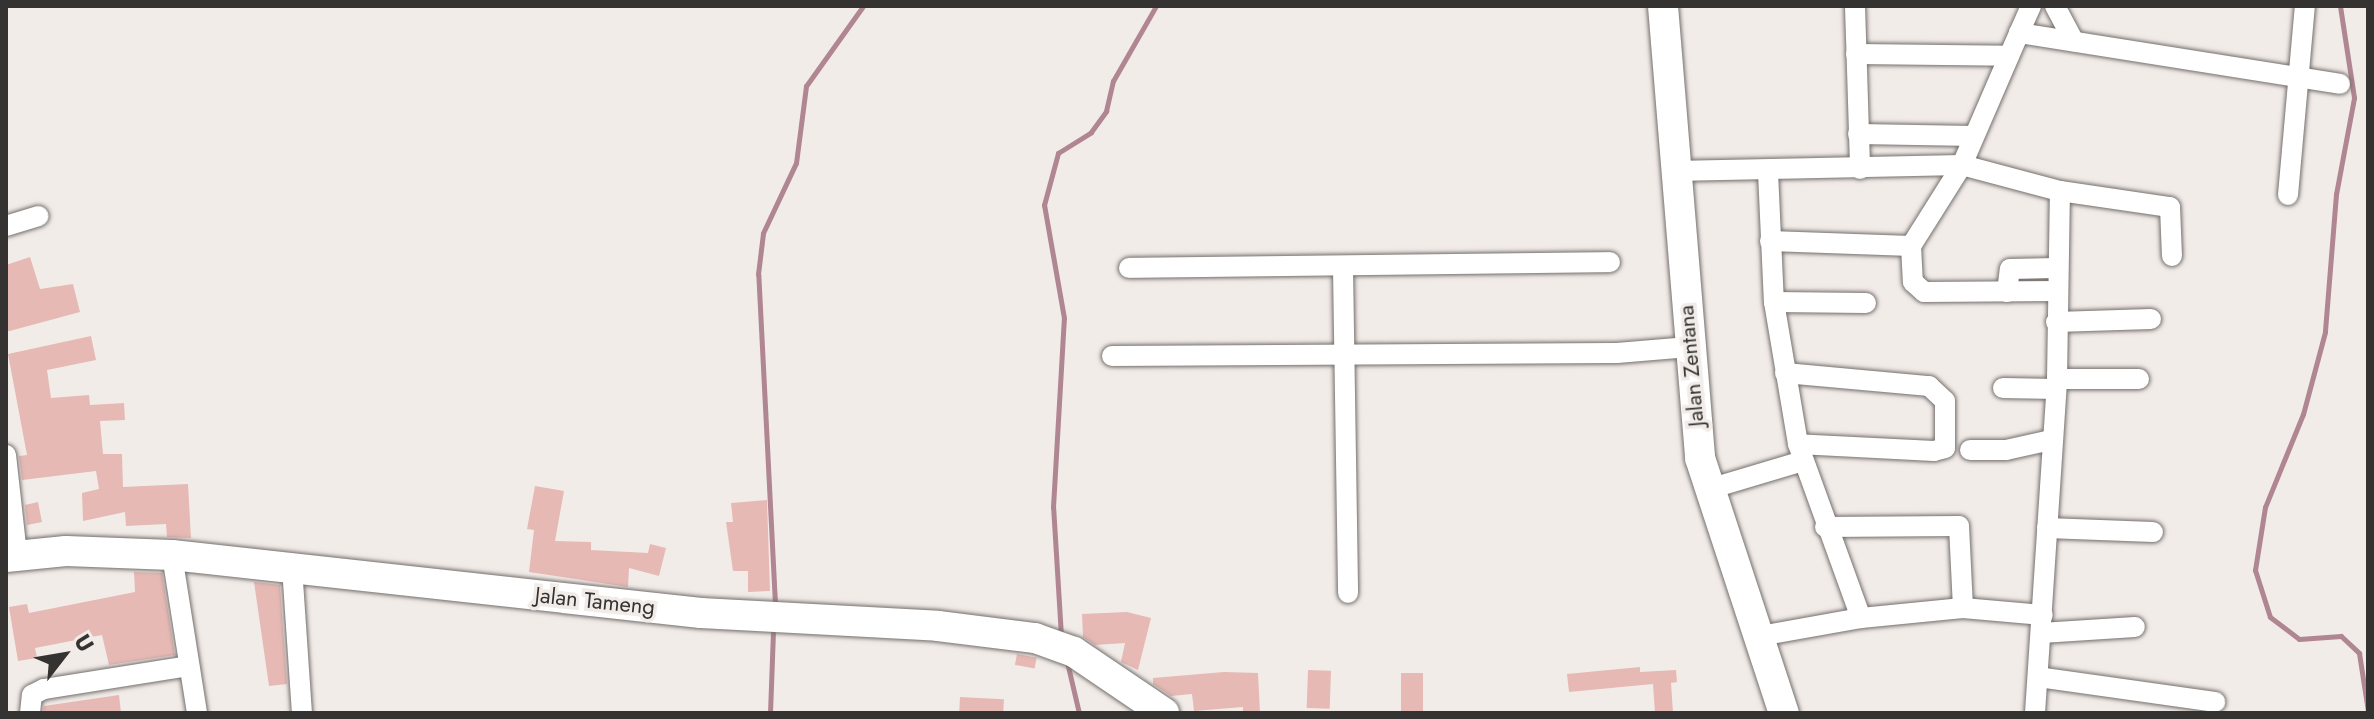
<!DOCTYPE html>
<style>
body{margin:0}
#map{position:relative;width:2374px;height:719px;overflow:hidden;background:#f2ece9;font-family:Jost,sans-serif}
div>[style]{position:absolute}
[style*='--x']{left:calc(var(--x)*1px);top:calc(var(--y)*1px);width:calc(var(--w)*1px);rotate:calc(var(--a)*1deg)}
.stream>*{height:5px;margin:-2.5px;padding:0 2.5px;transform-origin:2.5px;border-radius:2.5px;background:#af8691}
.building>*{inset:0;background:#e6b9b4;transform-origin:0 0}
.roads{filter:drop-shadow(0 0 2px #746f6c) drop-shadow(0 0 2px #746f6c)}
.street>*{height:20px;margin:-10px;padding:0 10px;transform-origin:10px;border-radius:10px;background:#fff}
.secondary>*{height:30px;margin:-15px;padding:0 15px;transform-origin:15px;border-radius:15px;background:#fff}
span{translate:-50% -50%;white-space:nowrap;text-align:center;line-height:1.15;-webkit-text-stroke:7px #f2ece9;paint-order:stroke}
.street-label{font-size:22px;color:#353331}
.frame{position:absolute;inset:0;border:8px solid #353331;pointer-events:none}
.north{position:absolute;left:24px;top:615px;width:80px;height:80px;-webkit-text-stroke:6px #f2ece9;paint-order:stroke;rotate:59deg;font-size:22px;font-weight:700;line-height:32px;text-align:center;color:#353331}
.north::after{content:'';display:block;margin:auto;width:28px;height:36px;background:#353331;clip-path:polygon(50% 0,100% 100%,50% 72%,0 100%)}
</style>
<div id="map">
<div class="stream">
<i style="--x:2340;--y:6;--w:93;--a:81.3"></i>
<i style="--x:2354;--y:98;--w:98;--a:100.6"></i>
<i style="--x:2336;--y:194;--w:138;--a:94.6"></i>
<i style="--x:2325;--y:332;--w:85;--a:105"></i>
<i style="--x:2303;--y:414;--w:100;--a:112.2"></i>
<i style="--x:2265;--y:507;--w:64;--a:99"></i>
<i style="--x:2255;--y:570;--w:49;--a:72.3"></i>
<i style="--x:2270;--y:617;--w:36;--a:37"></i>
<i style="--x:2299;--y:639;--w:42;--a:-4.1"></i>
<i style="--x:2341;--y:636;--w:25;--a:43"></i>
<i style="--x:2359;--y:653;--w:59;--a:81.2"></i>
<i style="--x:775;--y:604;--w:330;--a:-92.9"></i>
<i style="--x:758;--y:274;--w:41;--a:-83"></i>
<i style="--x:763;--y:233;--w:77;--a:-64.8"></i>
<i style="--x:796;--y:163;--w:78;--a:-82.6"></i>
<i style="--x:806;--y:86;--w:98;--a:-54.5"></i>
<i style="--x:1061;--y:636;--w:129;--a:-93.5"></i>
<i style="--x:1053;--y:507;--w:189;--a:-86.7"></i>
<i style="--x:1064;--y:318;--w:115;--a:-100"></i>
<i style="--x:1044;--y:205;--w:54;--a:-74.9"></i>
<i style="--x:1058;--y:153;--w:39;--a:-32"></i>
<i style="--x:1091;--y:132;--w:26;--a:-54"></i>
<i style="--x:1106;--y:111;--w:31;--a:-77"></i>
<i style="--x:1113;--y:81;--w:86;--a:-60.2"></i>
<i style="--x:1067;--y:662;--w:52;--a:76.8"></i>
<i style="--x:770;--y:713;--w:80;--a:-87.9"></i>
</div>
<div class="building">
<i style="clip-path:polygon(30px 257px,40px 289px,73px 284px,80px 312px,6px 332px,6px 265px)"></i>
<i style="clip-path:polygon(91px 336px,96px 360px,47px 370px,51px 398px,89px 395px,90px 405px,124px 403px,125px 420px,100px 421px,103px 454px,122px 454px,123px 487px,188px 484px,191px 538px,167px 537px,166px 524px,126px 526px,125px 512px,83px 521px,82px 493px,99px 489px,96px 471px,22px 480px,19px 456px,27px 455px,8px 354px)"></i>
<i style="clip-path:polygon(535px 486px,564px 491px,555px 541px,591px 542px,591px 550px,648px 553px,650px 544px,666px 548px,659px 576px,629px 568px,628px 587px,529px 572px,534px 530px,527px 529px)"></i>
<i style="clip-path:polygon(767px 500px,770px 591px,748px 592px,748px 571px,733px 571px,726px 522px,733px 522px,731px 503px)"></i>
<i style="clip-path:polygon(38px 502px,42px 522px,27px 525px,25px 505px)"></i>
<i style="clip-path:polygon(134px 572px,162px 573px,175px 655px,109px 665px,102px 635px,35px 648px,37px 658px,18px 661px,9px 607px,27px 604px,29px 613px,135px 592px)"></i>
<i style="clip-path:polygon(254px 582px,280px 585px,287px 684px,269px 686px)"></i>
<i style="clip-path:polygon(1127px 612px,1151px 618px,1138px 670px,1121px 662px,1125px 643px,1095px 645px,1083px 637px,1082px 614px)"></i>
<i style="left:1017px;top:654px;width:20px;height:11px;rotate:11deg"></i>
<i style="clip-path:polygon(1640px 667px,1640px 672px,1676px 670px,1677px 682px,1671px 683px,1673px 713px,1655px 713px,1653px 684px,1569px 692px,1567px 674px)"></i>
<i style="left:1308px;top:670px;width:23px;height:38px;rotate:2deg"></i>
<i style="clip-path:polygon(1224px 672px,1258px 673px,1260px 713px,1243px 713px,1243px 707px,1194px 711px,1192px 694px,1171px 696px,1153px 684px,1153px 678px)"></i>
<i style="left:1401px;top:673px;width:22px;height:40px"></i>
<i style="clip-path:polygon(119px 695px,121px 713px,43px 713px,44px 706px)"></i>
<i style="left:960px;top:697px;width:44px;height:16px;rotate:3deg"></i>
</div>
<div class="roads">
<div class="street">
<i style="--x:1855;--y:6;--w:163;--a:88.2"></i>
<i style="--x:2055;--y:6;--w:40;--a:62"></i>
<i style="--x:2019;--y:33;--w:30;--a:-66"></i>
<i style="--x:1856;--y:54;--w:153;--a:0.7"></i>
<i style="--x:1858;--y:134;--w:116;--a:1"></i>
<i style="--x:1674;--y:171;--w:288;--a:-1.2"></i>
<i style="--x:1962;--y:165;--w:101;--a:14.9"></i>
<i style="--x:2060;--y:191;--w:111;--a:8.3"></i>
<i style="--x:2170;--y:207;--w:49;--a:87.7"></i>
<i style="--x:1768;--y:172;--w:130;--a:87.4"></i>
<i style="--x:1774;--y:302;--w:144;--a:80.4"></i>
<i style="--x:1798;--y:444;--w:185;--a:70.1"></i>
<i style="--x:1861;--y:618;--w:102;--a:-5.6"></i>
<i style="--x:1963;--y:608;--w:80;--a:5"></i>
<i style="--x:2288;--y:195;--w:190;--a:-84.9"></i>
<i style="--x:6;--y:226;--w:34;--a:-17"></i>
<i style="--x:1770;--y:241;--w:141;--a:2"></i>
<i style="--x:1911;--y:246;--w:36;--a:87"></i>
<i style="--x:1913;--y:282;--w:15;--a:42"></i>
<i style="--x:1924;--y:292;--w:132;--a:-0.4"></i>
<i style="--x:1911;--y:246;--w:96;--a:-57.8"></i>
<i style="--x:1962;--y:165;--w:144;--a:-66.6"></i>
<i style="--x:2019;--y:33;--w:325;--a:9"></i>
<i style="--x:1129;--y:268;--w:481;--a:-0.7"></i>
<i style="--x:1343;--y:268;--w:325;--a:89.1"></i>
<i style="--x:2007;--y:292;--w:23;--a:-83"></i>
<i style="--x:2010;--y:269;--w:45;--a:-1.3"></i>
<i style="--x:1774;--y:302;--w:92;--a:0.6"></i>
<i style="--x:2056;--y:322;--w:95;--a:-1.8"></i>
<i style="--x:1112;--y:356;--w:505;--a:-0.34"></i>
<i style="--x:1617;--y:353;--w:72;--a:-4.8"></i>
<i style="--x:1785;--y:373;--w:145;--a:5.2"></i>
<i style="--x:1929;--y:386;--w:22;--a:43"></i>
<i style="--x:1945;--y:401;--w:47;--a:90"></i>
<i style="--x:1945;--y:448;--w:11;--a:165"></i>
<i style="--x:1934;--y:451;--w:136;--a:-177.1"></i>
<i style="--x:2057;--y:379;--w:82;--a:0"></i>
<i style="--x:2003;--y:388;--w:53;--a:1.1"></i>
<i style="--x:1970;--y:450;--w:36;--a:0"></i>
<i style="--x:2006;--y:450;--w:46;--a:-12.5"></i>
<i style="--x:6;--y:455;--w:101;--a:83.7"></i>
<i style="--x:1709;--y:489;--w:98;--a:-16.6"></i>
<i style="--x:1825;--y:527;--w:134;--a:-0.4"></i>
<i style="--x:1959;--y:526;--w:82;--a:87.2"></i>
<i style="--x:2047;--y:528;--w:106;--a:2.2"></i>
<i style="--x:172;--y:555;--w:160;--a:81"></i>
<i style="--x:292;--y:567;--w:146;--a:86.1"></i>
<i style="--x:2041;--y:633;--w:94;--a:-3.7"></i>
<i style="--x:1760;--y:636;--w:103;--a:-10.1"></i>
<i style="--x:2038;--y:677;--w:179;--a:8"></i>
<i style="--x:30;--y:713;--w:18;--a:-84"></i>
<i style="--x:32;--y:695;--w:13;--a:-27"></i>
<i style="--x:44;--y:689;--w:147;--a:-9"></i>
<i style="--x:2035;--y:713;--w:335;--a:-86.2"></i>
<i style="--x:2057;--y:379;--w:188;--a:-89.1"></i>
</div>
<div class="secondary">
<i style="--x:1663;--y:6;--w:454;--a:85.3"></i>
<i style="--x:1700;--y:458;--w:268;--a:71.8"></i>
<i style="--x:6;--y:557;--w:60;--a:-5.7"></i>
<i style="--x:66;--y:551;--w:106;--a:2.2"></i>
<i style="--x:172;--y:555;--w:532;--a:6.26"></i>
<i style="--x:701;--y:613;--w:237;--a:3.1"></i>
<i style="--x:938;--y:626;--w:98;--a:7.1"></i>
<i style="--x:1035;--y:638;--w:41;--a:19.7"></i>
<i style="--x:1074;--y:652;--w:109;--a:34.1"></i>
</div>
</div>
<div class="street-label">
<span style="left:1691px;top:366px;rotate:-95deg">Jalan Zentana</span>
<span style="left:595px;top:601px;rotate:6deg">Jalan Tameng</span>
</div>
<div class="frame"></div>
<div class="north">U</div>
</div>
